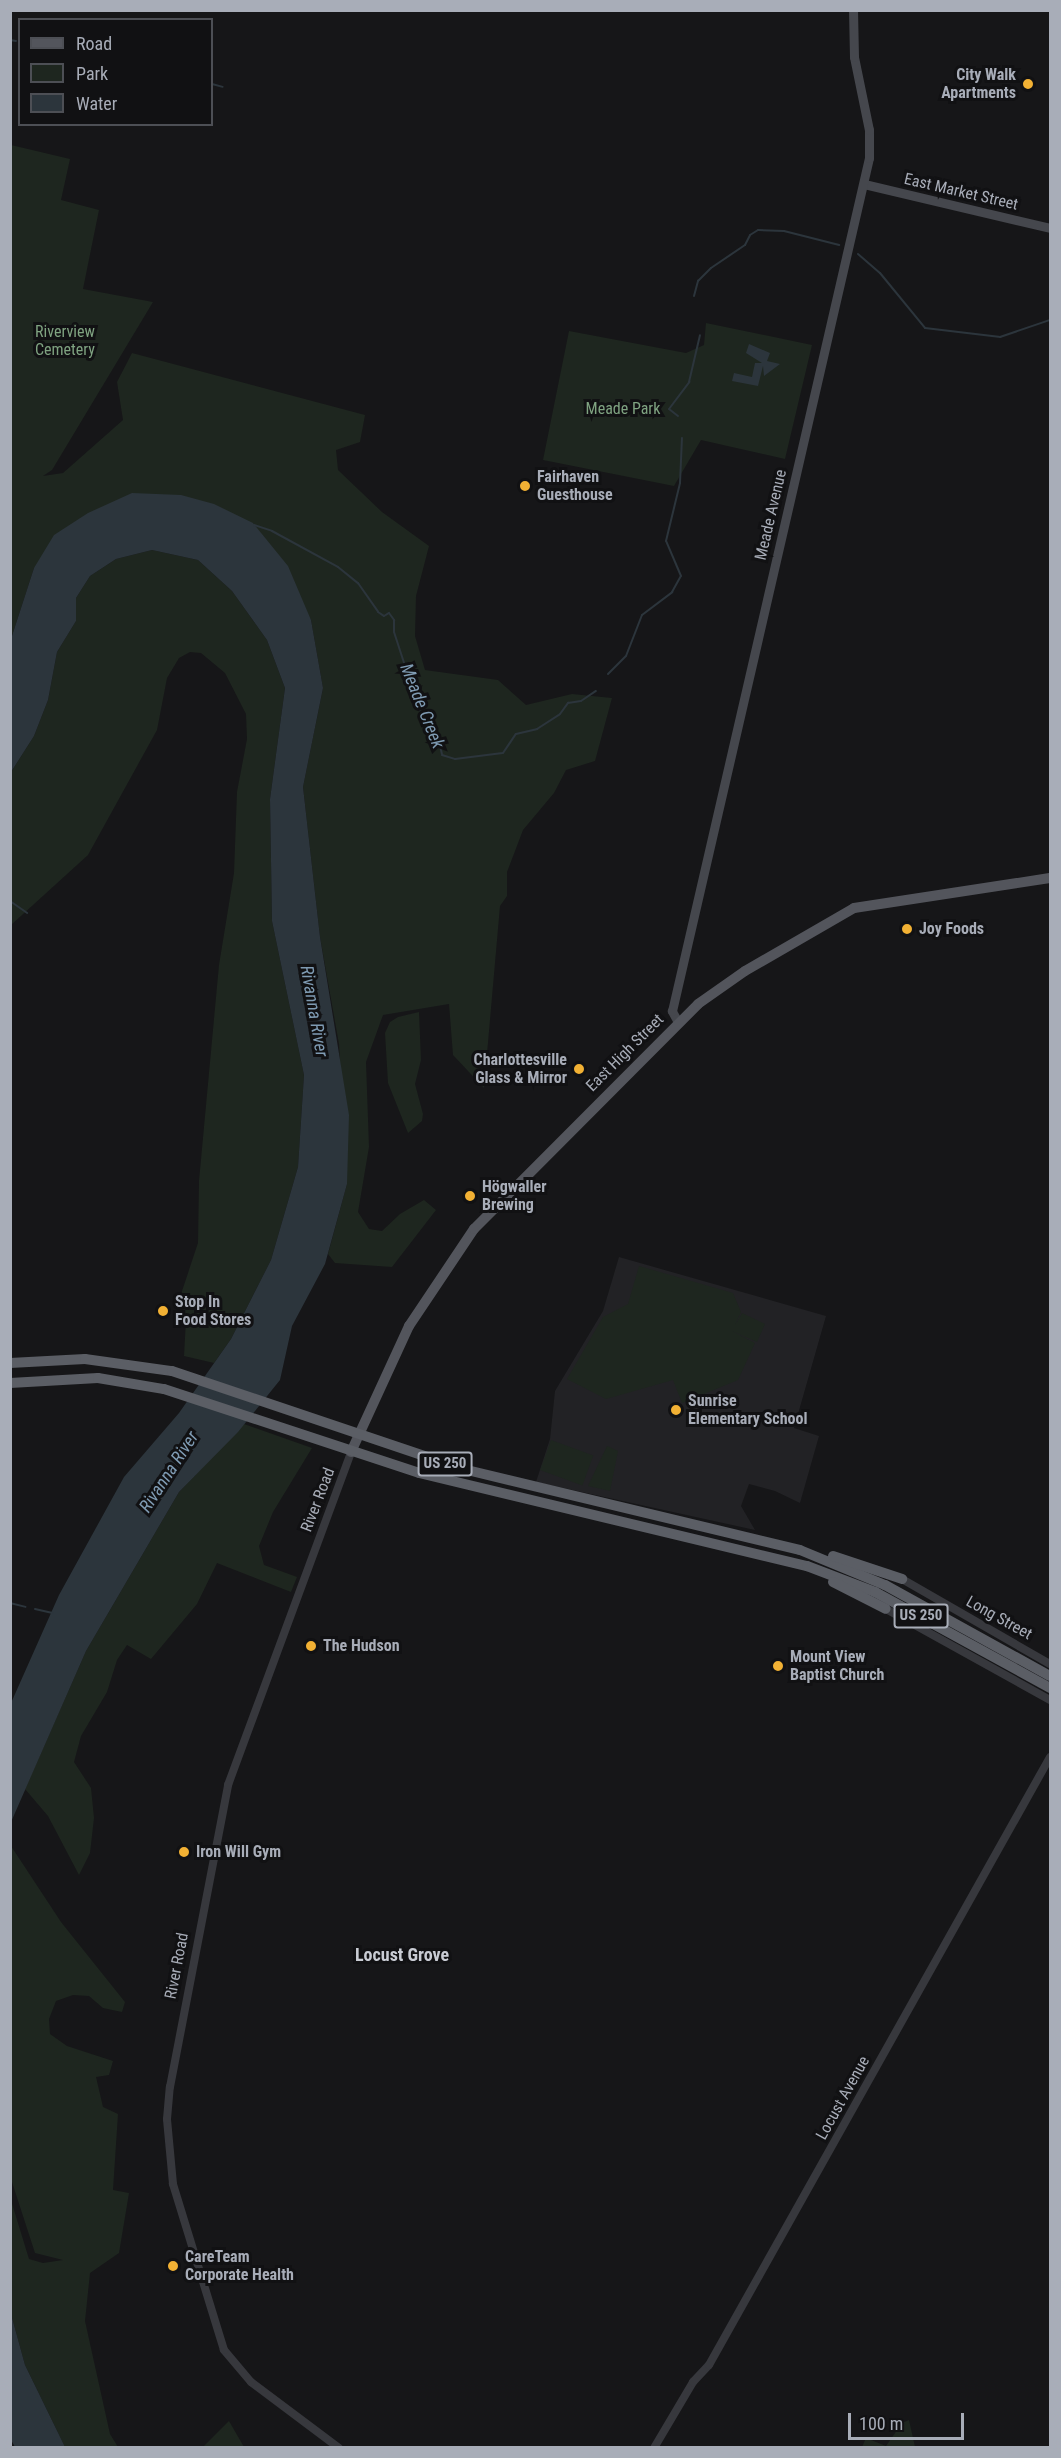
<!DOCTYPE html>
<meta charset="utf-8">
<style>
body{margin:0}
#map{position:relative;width:1061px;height:2458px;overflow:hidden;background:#161618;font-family:"Roboto Condensed",sans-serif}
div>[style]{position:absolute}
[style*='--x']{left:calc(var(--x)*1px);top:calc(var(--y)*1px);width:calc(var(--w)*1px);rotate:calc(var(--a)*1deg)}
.built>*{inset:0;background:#222225}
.green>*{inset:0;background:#1e261f;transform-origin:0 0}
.water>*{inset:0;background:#2c353c}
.stream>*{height:2px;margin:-1px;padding:0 1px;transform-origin:1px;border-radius:1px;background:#2c353c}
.tertiary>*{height:8px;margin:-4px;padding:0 4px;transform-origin:4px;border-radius:4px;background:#37383d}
.secondary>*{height:9px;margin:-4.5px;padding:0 4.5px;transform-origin:4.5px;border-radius:4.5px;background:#45474d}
.primary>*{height:10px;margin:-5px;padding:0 5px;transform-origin:5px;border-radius:5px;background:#53555c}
.trunk>*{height:10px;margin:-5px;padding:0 5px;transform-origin:5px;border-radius:5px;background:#5b5e65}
.dots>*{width:16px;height:16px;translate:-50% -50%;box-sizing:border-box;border:3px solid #111113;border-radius:50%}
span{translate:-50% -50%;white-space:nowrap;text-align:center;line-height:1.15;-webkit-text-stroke:6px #111113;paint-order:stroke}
.shield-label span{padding:2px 4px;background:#111113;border:2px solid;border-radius:4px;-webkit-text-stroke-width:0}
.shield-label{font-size:15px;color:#a8adb8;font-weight:700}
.poi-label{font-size:16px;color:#a8adb8;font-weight:700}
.right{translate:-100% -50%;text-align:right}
.left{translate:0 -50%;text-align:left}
.street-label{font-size:16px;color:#a8adb8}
.park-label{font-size:16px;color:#7fa381}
.water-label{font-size:18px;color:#7f9bb3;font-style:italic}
.neighbourhood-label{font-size:18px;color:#c9ccd4;font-weight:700}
.frame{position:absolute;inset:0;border:12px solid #a8adb8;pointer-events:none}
.legend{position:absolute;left:18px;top:18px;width:195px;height:108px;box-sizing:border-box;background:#111113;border:2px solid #4d4f55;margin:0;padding:8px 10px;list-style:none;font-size:18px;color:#a8adb8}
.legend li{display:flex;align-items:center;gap:12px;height:30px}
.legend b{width:30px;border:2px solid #4d4f55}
.scale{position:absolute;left:848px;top:2413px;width:116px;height:27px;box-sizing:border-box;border:3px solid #a8adb8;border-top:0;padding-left:8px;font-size:18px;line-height:21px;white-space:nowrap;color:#a8adb8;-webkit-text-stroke:4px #111113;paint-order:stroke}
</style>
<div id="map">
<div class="built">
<i style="clip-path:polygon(619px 1257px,826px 1316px,794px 1428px,819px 1436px,800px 1503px,775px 1491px,749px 1484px,741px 1506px,755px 1530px,536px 1482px,550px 1439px,555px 1391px,603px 1311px)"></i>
</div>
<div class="green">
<i style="clip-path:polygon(11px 145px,70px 159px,61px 200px,99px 210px,83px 289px,153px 302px,52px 470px,43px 476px,63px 473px,123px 420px,117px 382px,132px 353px,365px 415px,360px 442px,336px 450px,338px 470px,382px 512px,429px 546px,416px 596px,415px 636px,425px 670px,498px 680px,526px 705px,572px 694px,612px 698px,595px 761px,566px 770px,554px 793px,523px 830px,507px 872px,507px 896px,500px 906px,484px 1088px,453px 1055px,449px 1004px,383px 1015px,366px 1062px,369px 1147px,358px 1212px,369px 1229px,382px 1231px,400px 1214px,424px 1200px,436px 1210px,392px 1267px,335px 1263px,328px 1254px,347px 1184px,339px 1044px,320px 937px,303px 787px,323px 688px,311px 620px,253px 523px,34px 568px,11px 639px)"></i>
<i style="clip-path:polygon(706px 323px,812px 345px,785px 459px,701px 440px,674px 486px,543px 460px,569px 331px,686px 353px,704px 345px)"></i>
<i style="clip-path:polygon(152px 550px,198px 560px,232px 591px,267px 640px,285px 688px,270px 799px,272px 921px,304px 1075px,298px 1167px,271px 1260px,231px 1339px,214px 1363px,184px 1356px,186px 1319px,181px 1294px,198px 1243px,199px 1181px,219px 965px,234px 873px,237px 792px,247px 739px,246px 714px,225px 673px,201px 653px,190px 652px,179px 658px,167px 678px,157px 730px,88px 855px,11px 925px,11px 772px,34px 736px,48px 700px,57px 652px,76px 621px,76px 598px,90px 576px,116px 559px)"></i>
<i style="clip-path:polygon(419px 1012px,421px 1060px,415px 1084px,423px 1114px,422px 1121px,408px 1133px,388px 1083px,385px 1033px,390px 1022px,398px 1017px)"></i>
<i style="clip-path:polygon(639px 1266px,733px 1293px,741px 1312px,735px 1325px,742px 1313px,765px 1324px,757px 1342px,732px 1331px,755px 1343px,738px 1380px,682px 1403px,673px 1380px,606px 1399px,567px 1379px,603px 1317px,628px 1304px)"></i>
<i style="clip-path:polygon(244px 1424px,312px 1448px,273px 1512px,259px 1546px,264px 1565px,297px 1577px,291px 1592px,217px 1563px,197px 1604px,151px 1659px,127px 1645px,117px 1660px,107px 1692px,81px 1736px,74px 1762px,91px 1788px,94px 1818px,90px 1853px,79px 1875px,48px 1816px,25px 1789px,86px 1651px,179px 1492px)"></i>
<i style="left:551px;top:1440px;width:45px;height:32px;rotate:20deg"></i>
<i style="clip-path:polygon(607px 1446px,618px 1451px,610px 1491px,588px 1486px)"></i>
<i style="clip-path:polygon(11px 1846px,61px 1922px,125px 2002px,122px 2012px,103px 2008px,89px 1996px,73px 1995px,56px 2001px,49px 2019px,50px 2034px,67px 2046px,113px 2061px,109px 2075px,96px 2077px,103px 2107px,118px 2114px,113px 2190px,129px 2193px,119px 2253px,90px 2273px,85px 2321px,110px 2434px,118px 2447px,65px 2447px,25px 2365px,11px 2314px,10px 2197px,29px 2259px,43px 2263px,63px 2260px,35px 2253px,11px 2179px)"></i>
<i style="clip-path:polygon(909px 2420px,915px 2447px,862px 2447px,866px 2438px,886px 2446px,902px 2423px)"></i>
<i style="clip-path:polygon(229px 2421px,244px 2447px,203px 2447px)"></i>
</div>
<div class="water">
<i style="clip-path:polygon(749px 344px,770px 353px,767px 361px,780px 364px,764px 376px,763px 366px,758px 386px,732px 381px,734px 373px,752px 377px,755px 363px,762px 363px,746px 353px)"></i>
<i style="clip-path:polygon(132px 493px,181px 495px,214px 504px,253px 523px,288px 566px,311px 620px,323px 688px,303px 787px,320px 937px,349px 1115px,347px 1184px,325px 1264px,292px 1326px,280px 1380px,238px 1432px,179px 1492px,86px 1651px,11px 1822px,11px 1703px,59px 1595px,124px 1477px,179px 1413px,231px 1339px,271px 1260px,298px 1167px,304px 1075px,272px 921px,270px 799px,285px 688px,267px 640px,232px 591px,198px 560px,152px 550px,116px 559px,90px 576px,76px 598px,76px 621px,57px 652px,48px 700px,34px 736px,11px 772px,11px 639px,34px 568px,54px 535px,88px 513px)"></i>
<i style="clip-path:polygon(11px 2314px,25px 2365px,65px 2447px,15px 2447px,11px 2440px)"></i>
</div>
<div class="stream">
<i style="--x:10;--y:40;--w:6;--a:9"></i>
<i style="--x:212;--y:84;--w:11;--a:15"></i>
<i style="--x:858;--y:254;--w:29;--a:41"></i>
<i style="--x:880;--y:273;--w:71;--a:50.7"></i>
<i style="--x:925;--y:328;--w:76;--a:6.8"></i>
<i style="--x:1000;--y:337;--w:53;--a:-18.8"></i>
<i style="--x:694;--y:296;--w:16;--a:-75"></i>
<i style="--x:698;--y:281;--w:18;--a:-45"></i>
<i style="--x:711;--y:268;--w:41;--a:-34.1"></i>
<i style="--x:745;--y:245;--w:11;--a:-63"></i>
<i style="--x:750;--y:235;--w:9;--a:-32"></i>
<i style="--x:758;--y:230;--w:26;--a:2"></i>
<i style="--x:784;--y:231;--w:57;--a:14.3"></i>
<i style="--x:678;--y:416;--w:11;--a:-142"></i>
<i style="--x:669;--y:409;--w:34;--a:-53"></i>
<i style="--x:689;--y:382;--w:48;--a:-76.8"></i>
<i style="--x:254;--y:525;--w:19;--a:18"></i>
<i style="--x:272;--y:531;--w:75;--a:28.6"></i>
<i style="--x:338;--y:567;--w:26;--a:39"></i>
<i style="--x:358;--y:583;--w:35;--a:55"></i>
<i style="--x:378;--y:612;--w:7;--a:34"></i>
<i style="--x:384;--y:616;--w:6;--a:-31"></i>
<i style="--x:389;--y:613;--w:9;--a:54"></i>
<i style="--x:394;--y:620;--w:12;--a:90"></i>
<i style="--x:394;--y:632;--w:45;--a:72"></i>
<i style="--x:408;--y:675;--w:21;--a:62"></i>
<i style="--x:418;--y:694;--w:15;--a:86"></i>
<i style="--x:419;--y:709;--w:34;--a:56"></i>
<i style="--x:438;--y:737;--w:18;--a:77"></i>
<i style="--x:442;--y:755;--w:14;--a:17"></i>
<i style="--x:455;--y:759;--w:48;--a:-7.1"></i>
<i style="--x:503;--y:753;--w:23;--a:-56"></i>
<i style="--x:516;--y:734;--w:22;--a:-13"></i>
<i style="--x:537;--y:729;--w:27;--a:-33"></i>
<i style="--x:560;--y:714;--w:14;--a:-54"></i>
<i style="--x:568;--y:703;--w:13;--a:-9"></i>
<i style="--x:581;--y:701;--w:18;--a:-34"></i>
<i style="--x:608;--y:674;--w:25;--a:-45"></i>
<i style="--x:626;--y:656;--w:44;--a:-68.7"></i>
<i style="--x:642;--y:615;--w:38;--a:-37"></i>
<i style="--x:672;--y:592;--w:18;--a:-61"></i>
<i style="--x:681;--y:576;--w:38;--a:-113"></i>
<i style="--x:666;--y:541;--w:60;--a:-76.4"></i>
<i style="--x:680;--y:483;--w:45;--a:-87.5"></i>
<i style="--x:10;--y:901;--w:21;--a:35"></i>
<i style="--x:10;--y:1603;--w:16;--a:14"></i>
<i style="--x:35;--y:1609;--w:18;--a:13"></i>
</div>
<div class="tertiary">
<i style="--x:902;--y:1579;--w:171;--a:29.9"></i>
<i style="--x:886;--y:1609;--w:188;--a:29"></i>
<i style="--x:339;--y:2448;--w:110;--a:-143.1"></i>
<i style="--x:251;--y:2382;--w:42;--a:-130.2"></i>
<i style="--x:224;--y:2350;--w:174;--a:-107.1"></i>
<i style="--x:173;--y:2184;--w:65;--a:-95.3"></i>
<i style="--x:167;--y:2119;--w:32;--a:-85"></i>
<i style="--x:170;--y:2087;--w:308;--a:-79.1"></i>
<i style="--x:228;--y:1785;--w:355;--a:-69.7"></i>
<i style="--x:654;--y:2448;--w:77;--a:-59.4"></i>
<i style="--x:693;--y:2382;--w:23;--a:-47"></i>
<i style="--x:709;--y:2365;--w:697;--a:-60.71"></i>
</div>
<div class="secondary">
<i style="--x:864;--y:184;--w:191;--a:13.3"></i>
<i style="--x:678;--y:1022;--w:13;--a:-119"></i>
<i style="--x:672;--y:1011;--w:875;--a:-77"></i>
<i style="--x:869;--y:158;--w:28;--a:-90"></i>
<i style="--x:869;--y:130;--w:75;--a:-101.6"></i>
<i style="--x:854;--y:57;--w:47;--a:-91.2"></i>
</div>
<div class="primary">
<i style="--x:351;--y:1452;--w:139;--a:-65.3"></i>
<i style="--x:409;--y:1326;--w:117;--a:-56.2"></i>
<i style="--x:474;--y:1229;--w:317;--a:-45.1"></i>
<i style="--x:698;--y:1004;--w:57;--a:-35.1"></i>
<i style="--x:745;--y:971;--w:126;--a:-30"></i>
<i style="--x:854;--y:908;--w:198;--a:-8.7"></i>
</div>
<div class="trunk">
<i style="--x:10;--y:1363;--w:75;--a:-3.1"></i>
<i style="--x:85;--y:1359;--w:88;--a:7.9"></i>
<i style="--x:172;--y:1371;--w:311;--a:18.6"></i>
<i style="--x:467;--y:1470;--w:342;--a:13.5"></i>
<i style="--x:800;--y:1550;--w:92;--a:22.4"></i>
<i style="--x:885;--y:1585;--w:188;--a:28.9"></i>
<i style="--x:10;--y:1383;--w:88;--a:-3.3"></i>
<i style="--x:98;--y:1378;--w:67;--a:9.5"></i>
<i style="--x:164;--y:1389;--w:268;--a:18.2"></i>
<i style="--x:419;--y:1473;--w:399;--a:13.5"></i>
<i style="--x:807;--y:1566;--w:73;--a:20.9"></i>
<i style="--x:875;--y:1592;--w:200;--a:28.7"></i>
<i style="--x:833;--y:1556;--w:73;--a:18.4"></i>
<i style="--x:833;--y:1582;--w:59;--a:27"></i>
</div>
<div class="dots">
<i style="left:1028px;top:84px;background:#f2b134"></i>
<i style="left:525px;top:486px;background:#f2b134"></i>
<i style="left:907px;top:929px;background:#f2b134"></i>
<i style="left:579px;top:1069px;background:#f2b134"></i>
<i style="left:470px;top:1196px;background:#f2b134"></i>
<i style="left:163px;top:1311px;background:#f2b134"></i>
<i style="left:676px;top:1410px;background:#f2b134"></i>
<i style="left:311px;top:1646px;background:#f2b134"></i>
<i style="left:778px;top:1666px;background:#f2b134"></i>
<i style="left:184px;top:1852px;background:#f2b134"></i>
<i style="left:173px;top:2266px;background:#f2b134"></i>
</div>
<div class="shield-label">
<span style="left:445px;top:1464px">US 250</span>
<span style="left:921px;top:1616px">US 250</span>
</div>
<div class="poi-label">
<span class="right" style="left:1016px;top:84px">City Walk<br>Apartments</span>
<span class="left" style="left:537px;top:486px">Fairhaven<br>Guesthouse</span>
<span class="left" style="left:919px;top:929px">Joy Foods</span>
<span class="right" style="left:567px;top:1069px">Charlottesville<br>Glass &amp; Mirror</span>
<span class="left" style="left:482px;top:1196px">Högwaller<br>Brewing</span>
<span class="left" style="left:175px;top:1311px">Stop In<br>Food Stores</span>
<span class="left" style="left:688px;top:1410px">Sunrise<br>Elementary School</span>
<span class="left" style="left:323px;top:1646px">The Hudson</span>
<span class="left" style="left:790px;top:1666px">Mount View<br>Baptist Church</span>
<span class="left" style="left:196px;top:1852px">Iron Will Gym</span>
<span class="left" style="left:185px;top:2266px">CareTeam<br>Corporate Health</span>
</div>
<div class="street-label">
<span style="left:961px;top:192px;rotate:13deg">East Market Street</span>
<span style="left:771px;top:515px;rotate:-77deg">Meade Avenue</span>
<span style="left:625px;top:1053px;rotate:-45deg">East High Street</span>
<span style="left:318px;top:1500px;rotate:-69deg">River Road</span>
<span style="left:999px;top:1618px;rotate:29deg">Long Street</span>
<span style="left:177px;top:1966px;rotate:-79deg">River Road</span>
<span style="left:843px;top:2098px;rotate:-61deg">Locust Avenue</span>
</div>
<div class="park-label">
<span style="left:65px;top:341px">Riverview<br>Cemetery</span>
<span style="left:623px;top:409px">Meade Park</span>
</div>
<div class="water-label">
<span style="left:422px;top:706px;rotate:68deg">Meade Creek</span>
<span style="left:314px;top:1011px;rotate:80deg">Rivanna River</span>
<span style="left:169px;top:1472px;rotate:-57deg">Rivanna River</span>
</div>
<div class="neighbourhood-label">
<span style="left:402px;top:1955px">Locust Grove</span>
</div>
<div class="frame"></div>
<ul class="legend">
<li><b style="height:8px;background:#53555c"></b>Road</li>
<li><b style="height:16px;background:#1e261f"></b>Park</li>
<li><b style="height:16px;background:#2c353c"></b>Water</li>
</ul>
<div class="scale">100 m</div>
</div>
